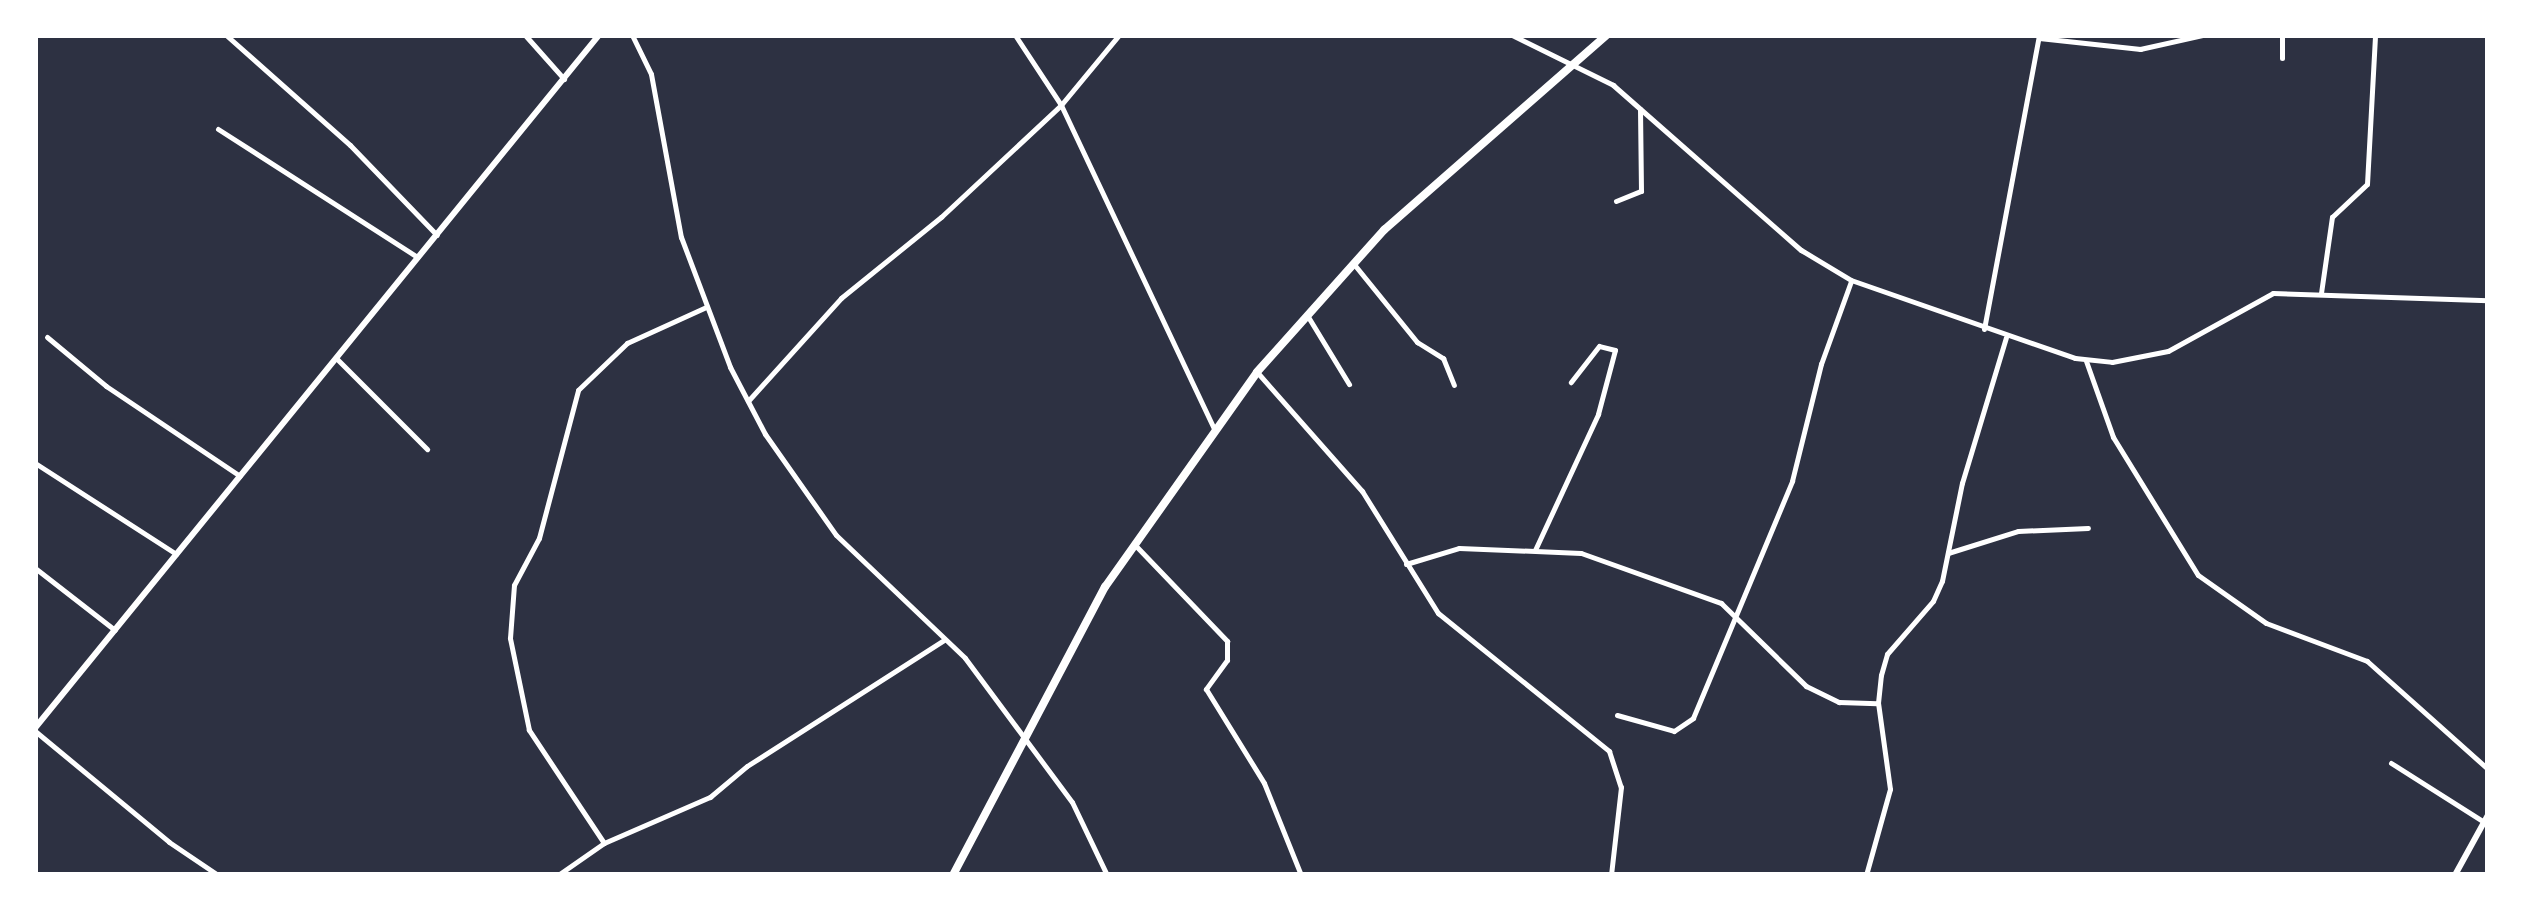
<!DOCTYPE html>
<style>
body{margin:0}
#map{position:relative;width:2523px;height:910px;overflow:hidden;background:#2d3142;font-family:Georgia,serif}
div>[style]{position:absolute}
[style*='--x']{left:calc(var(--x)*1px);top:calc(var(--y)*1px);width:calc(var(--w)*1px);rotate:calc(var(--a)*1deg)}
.minor>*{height:5px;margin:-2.5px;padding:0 2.5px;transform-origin:2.5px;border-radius:2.5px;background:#fff}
.tertiary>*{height:6px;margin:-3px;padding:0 3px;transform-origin:3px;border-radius:3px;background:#fff}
.secondary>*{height:6px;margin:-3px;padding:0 3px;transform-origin:3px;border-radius:3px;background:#fff}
.primary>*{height:8px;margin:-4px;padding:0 4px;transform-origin:4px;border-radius:4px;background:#fff}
span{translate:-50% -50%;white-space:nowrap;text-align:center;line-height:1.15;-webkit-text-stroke:9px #fff;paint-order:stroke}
.frame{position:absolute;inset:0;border:38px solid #fff;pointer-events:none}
</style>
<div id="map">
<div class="minor">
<i style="--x:226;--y:35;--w:166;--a:41.6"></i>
<i style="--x:350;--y:145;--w:125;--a:46"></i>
<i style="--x:525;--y:35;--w:59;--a:48.4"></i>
<i style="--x:632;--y:35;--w:43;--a:64"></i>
<i style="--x:651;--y:74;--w:166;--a:79.6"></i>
<i style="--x:681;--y:237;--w:139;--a:69.3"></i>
<i style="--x:730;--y:367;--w:76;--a:62.4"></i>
<i style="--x:765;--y:434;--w:123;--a:54.9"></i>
<i style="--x:836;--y:535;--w:178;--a:43.6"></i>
<i style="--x:965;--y:658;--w:179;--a:53.4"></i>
<i style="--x:1072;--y:802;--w:81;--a:64.4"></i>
<i style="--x:1015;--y:35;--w:84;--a:56.7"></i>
<i style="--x:1061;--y:105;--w:357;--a:64.7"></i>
<i style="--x:1512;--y:35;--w:113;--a:26.3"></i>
<i style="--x:1613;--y:85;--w:250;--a:41.3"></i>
<i style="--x:1801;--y:250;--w:58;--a:31"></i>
<i style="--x:1851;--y:280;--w:237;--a:19.2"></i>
<i style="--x:2075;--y:358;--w:37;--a:6"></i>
<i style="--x:2112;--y:362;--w:57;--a:-11.1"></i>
<i style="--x:2168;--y:351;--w:120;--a:-28.9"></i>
<i style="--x:2273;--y:293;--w:215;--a:1.9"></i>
<i style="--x:2282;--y:35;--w:23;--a:90"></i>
<i style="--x:2039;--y:38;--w:102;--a:6.2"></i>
<i style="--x:2140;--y:49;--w:65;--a:-12.5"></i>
<i style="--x:218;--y:129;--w:237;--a:32.7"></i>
<i style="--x:1616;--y:201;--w:27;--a:-22"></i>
<i style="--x:1641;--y:191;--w:82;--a:-90.7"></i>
<i style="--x:1353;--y:263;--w:102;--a:51"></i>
<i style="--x:1417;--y:342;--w:31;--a:32"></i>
<i style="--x:1443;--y:358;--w:29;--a:68"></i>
<i style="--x:2321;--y:293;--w:77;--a:-81.8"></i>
<i style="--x:2332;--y:217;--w:48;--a:-43.3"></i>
<i style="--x:2367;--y:184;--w:149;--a:-86.9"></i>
<i style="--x:1307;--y:315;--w:81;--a:58.7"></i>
<i style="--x:1984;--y:329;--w:299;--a:-79.4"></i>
<i style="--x:47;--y:337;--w:77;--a:39.7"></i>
<i style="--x:106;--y:386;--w:161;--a:33.9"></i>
<i style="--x:336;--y:358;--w:129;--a:45"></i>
<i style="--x:2086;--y:361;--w:81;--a:70.4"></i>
<i style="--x:2113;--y:437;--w:162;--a:58.4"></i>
<i style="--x:2198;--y:575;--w:83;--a:35.2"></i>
<i style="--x:2266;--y:623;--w:108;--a:20.6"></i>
<i style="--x:2367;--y:661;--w:162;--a:41.8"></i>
<i style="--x:1257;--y:372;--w:159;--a:48.6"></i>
<i style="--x:1362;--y:491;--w:144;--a:58.1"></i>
<i style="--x:1438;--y:613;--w:220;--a:38.9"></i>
<i style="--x:1609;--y:751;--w:38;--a:72"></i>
<i style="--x:1621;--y:787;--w:89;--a:96.5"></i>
<i style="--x:748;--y:401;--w:139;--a:-47.9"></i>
<i style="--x:841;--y:298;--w:129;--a:-39"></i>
<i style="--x:941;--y:217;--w:164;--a:-43"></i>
<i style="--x:1061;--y:105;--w:91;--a:-50.4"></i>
<i style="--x:35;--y:463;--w:168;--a:32.8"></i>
<i style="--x:1136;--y:546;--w:132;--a:46.2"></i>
<i style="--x:1227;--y:641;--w:19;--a:90"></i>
<i style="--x:1227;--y:660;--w:36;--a:126"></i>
<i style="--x:1206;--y:689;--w:110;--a:58.3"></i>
<i style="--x:1264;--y:783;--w:99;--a:68.1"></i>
<i style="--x:1535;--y:550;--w:150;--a:-65.1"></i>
<i style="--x:1598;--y:414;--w:66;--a:-75.1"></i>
<i style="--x:1615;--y:350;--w:16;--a:-166"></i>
<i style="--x:1599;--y:346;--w:46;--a:127.9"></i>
<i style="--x:1948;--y:553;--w:73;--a:-17.4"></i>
<i style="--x:2018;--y:531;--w:70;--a:-2.5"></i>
<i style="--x:1406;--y:564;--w:55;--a:-16.8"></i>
<i style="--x:1459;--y:548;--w:122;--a:2.3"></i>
<i style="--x:1581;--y:553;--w:149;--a:19.7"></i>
<i style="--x:1721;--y:603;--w:119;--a:44.3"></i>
<i style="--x:1806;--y:686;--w:37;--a:26"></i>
<i style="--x:1839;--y:702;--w:38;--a:2"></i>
<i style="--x:35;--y:568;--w:101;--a:37.8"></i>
<i style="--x:1617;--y:715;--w:59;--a:15.7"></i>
<i style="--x:1674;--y:731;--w:23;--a:-34"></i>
<i style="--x:1693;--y:718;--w:257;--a:-67.3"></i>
<i style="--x:1792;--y:481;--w:121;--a:-76.1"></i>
<i style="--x:1821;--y:364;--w:88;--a:-70.1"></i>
<i style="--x:35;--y:731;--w:174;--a:39.6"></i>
<i style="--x:169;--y:842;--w:59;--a:34"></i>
<i style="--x:2391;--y:763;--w:110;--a:32.4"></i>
<i style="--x:604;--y:843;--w:136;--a:-123.6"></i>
<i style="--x:529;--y:730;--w:94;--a:-101.7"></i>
<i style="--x:510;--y:638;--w:53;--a:-85.7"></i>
<i style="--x:514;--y:585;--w:53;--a:-62"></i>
<i style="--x:539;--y:538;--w:153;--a:-75.2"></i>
<i style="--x:578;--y:390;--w:68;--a:-43.8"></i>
<i style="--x:627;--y:343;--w:87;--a:-24.5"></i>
<i style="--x:558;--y:875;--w:56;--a:-34.8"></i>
<i style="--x:604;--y:843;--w:116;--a:-23.5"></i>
<i style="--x:710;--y:797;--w:48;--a:-40"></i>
<i style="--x:747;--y:766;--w:234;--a:-32.6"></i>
<i style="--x:1866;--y:875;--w:89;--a:-74.4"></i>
<i style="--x:1890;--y:789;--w:87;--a:-97.9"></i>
<i style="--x:1878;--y:703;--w:28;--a:-84"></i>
<i style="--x:1881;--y:675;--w:22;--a:-74"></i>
<i style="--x:1887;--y:654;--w:70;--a:-49"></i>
<i style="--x:1933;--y:601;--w:22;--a:-66"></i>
<i style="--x:1942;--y:581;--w:100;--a:-78.5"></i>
<i style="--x:1962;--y:483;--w:152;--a:-73.2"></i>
</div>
<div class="tertiary">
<i style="--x:2455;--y:875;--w:68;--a:-61.2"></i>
</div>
<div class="secondary">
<i style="--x:35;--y:728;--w:894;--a:-50.86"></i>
</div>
<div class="primary">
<i style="--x:953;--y:875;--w:326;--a:-62.2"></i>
<i style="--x:1105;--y:587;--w:263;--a:-54.7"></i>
<i style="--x:1257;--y:372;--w:191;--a:-48.2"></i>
<i style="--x:1384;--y:230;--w:296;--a:-41.2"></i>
</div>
<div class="frame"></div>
</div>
